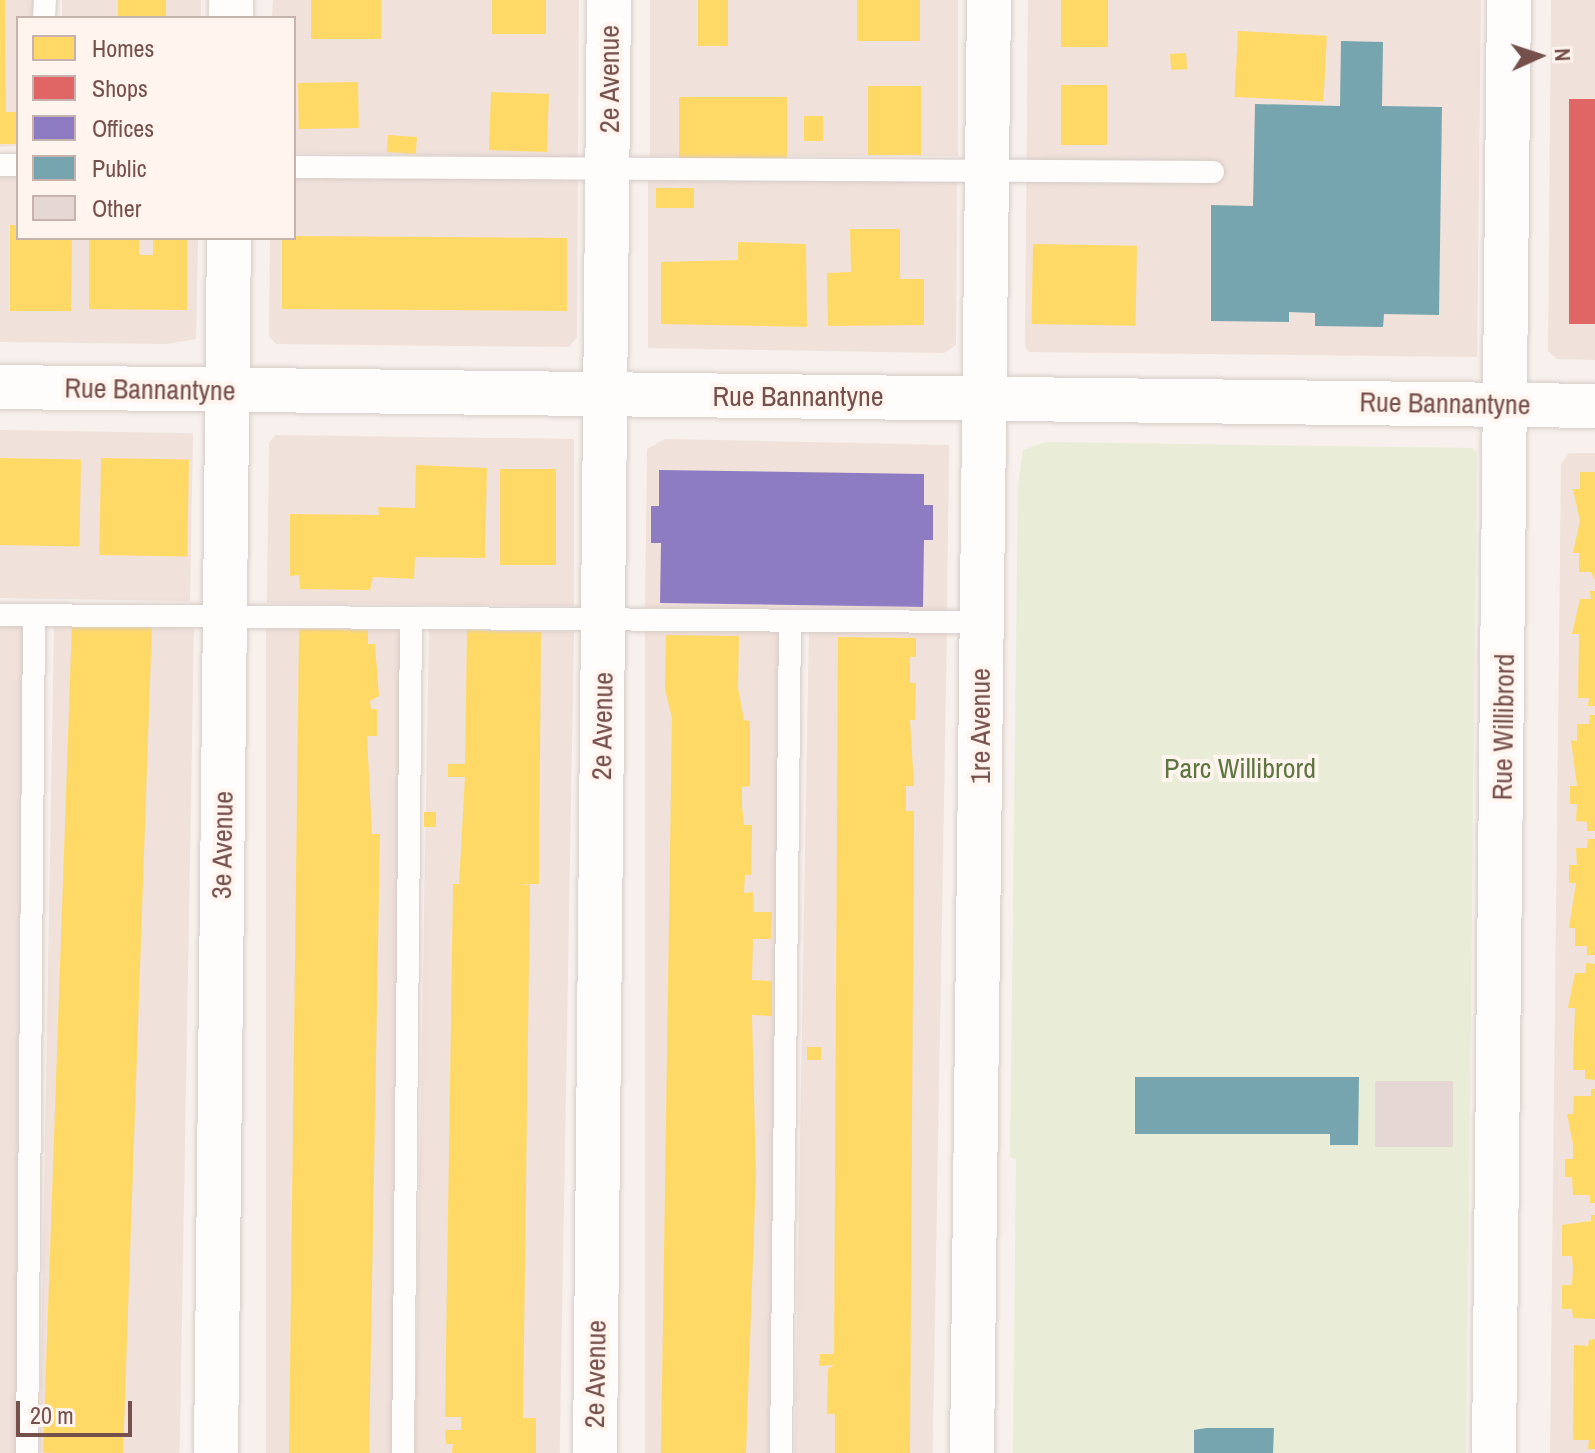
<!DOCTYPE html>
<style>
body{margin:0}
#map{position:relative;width:1595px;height:1453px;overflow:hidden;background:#f7f0ec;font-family:"Archivo Narrow",sans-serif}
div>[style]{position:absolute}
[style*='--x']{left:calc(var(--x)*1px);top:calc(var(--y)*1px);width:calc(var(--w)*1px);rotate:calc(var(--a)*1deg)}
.residential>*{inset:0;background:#f0e1da;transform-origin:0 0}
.green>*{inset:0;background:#e9edd7}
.homes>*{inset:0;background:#ffd966;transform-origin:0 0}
.shops>*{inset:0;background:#e06666;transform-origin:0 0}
.offices>*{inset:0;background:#8e7cc3}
.public>*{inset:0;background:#76a5af}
.building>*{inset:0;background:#e4d7d4;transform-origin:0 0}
.roads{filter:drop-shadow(0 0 2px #d6cbc8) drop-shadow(0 0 2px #d6cbc8)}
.service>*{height:22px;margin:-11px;padding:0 11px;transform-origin:11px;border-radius:11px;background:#fefdfc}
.minor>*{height:44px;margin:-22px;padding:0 22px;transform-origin:22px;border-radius:22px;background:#fefdfc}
.tertiary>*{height:44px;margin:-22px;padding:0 22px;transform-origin:22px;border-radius:22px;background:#fefdfc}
span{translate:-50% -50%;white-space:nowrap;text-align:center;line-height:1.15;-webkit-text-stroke:8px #fff4ee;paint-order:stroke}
.street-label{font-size:28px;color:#76504c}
.park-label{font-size:28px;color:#5e7641}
.legend{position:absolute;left:16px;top:16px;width:280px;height:224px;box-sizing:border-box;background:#fff4ee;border:2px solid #c8b2ad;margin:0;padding:10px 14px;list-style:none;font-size:24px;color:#76504c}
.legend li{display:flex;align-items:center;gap:16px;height:40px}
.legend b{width:40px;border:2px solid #c8b2ad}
.north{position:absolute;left:1499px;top:16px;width:80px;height:80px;-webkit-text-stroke:6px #fff4ee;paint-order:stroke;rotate:87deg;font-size:22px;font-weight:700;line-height:32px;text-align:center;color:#76504c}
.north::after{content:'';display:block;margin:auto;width:28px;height:36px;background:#76504c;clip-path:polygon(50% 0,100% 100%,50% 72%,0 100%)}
.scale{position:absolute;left:16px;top:1401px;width:116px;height:36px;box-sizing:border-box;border:4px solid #76504c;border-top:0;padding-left:10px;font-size:24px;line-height:28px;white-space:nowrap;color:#76504c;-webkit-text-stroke:6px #fff4ee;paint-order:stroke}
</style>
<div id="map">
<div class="residential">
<i style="clip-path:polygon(0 0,36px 0,36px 18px,18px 18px,18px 146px,0 147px)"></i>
<i style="left:62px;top:0;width:139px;height:18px"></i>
<i style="clip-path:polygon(273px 0,579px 0,578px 158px,294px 153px,294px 18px,272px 18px)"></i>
<i style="left:650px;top:0;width:308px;height:156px"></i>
<i style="clip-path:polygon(1028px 0,1481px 0,1477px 357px,1029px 352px,1025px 346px)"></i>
<i style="clip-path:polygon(1551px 0,1595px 0,1595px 360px,1557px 359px,1548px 351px)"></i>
<i style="clip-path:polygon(0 170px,18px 170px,18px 238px,198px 238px,196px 339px,166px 344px,0 342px)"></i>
<i style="clip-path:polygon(294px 174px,578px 177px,577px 337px,569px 347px,276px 344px,269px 336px,270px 238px,294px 238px)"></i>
<i style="clip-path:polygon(648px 177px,957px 181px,956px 345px,944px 353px,648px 348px)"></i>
<i style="left:0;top:430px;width:193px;height:168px;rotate:1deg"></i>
<i style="clip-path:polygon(275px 435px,574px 439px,574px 606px,267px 603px,269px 443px)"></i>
<i style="clip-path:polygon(665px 439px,949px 445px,947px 613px,645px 608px,647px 449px)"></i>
<i style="clip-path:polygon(1569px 453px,1595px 453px,1595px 1453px,1550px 1453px,1561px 464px)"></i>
<i style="clip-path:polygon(0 624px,28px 625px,20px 1453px,0 1453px)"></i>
<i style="left:645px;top:624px;width:139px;height:829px"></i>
<i style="left:54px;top:625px;width:140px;height:828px;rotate:1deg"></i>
<i style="left:266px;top:627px;width:137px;height:826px"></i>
<i style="left:809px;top:627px;width:138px;height:826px;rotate:1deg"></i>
<i style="left:429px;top:629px;width:145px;height:824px;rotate:1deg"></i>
</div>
<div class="green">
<i style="clip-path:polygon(1045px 442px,1472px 448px,1477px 452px,1466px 1453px,1013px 1453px,1016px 1159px,1010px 1157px,1018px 485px,1023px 450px)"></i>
</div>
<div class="homes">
<i style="clip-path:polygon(0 0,5px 0,6px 112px,18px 112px,18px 144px,0 144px)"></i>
<i style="left:118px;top:0;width:48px;height:18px"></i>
<i style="left:311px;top:0;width:70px;height:39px"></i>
<i style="left:492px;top:0;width:54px;height:34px"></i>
<i style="left:698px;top:0;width:30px;height:46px"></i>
<i style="left:857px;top:0;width:63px;height:41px"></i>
<i style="left:1061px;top:0;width:47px;height:47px"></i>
<i style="left:1238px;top:31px;width:89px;height:66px;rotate:3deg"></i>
<i style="left:1186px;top:53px;width:16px;height:16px;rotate:86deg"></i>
<i style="left:358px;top:82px;width:46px;height:60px;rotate:89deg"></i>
<i style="left:1061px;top:85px;width:46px;height:60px"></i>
<i style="left:868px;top:86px;width:53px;height:69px"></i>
<i style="left:491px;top:92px;width:58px;height:58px;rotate:2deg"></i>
<i style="left:679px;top:97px;width:108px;height:61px"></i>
<i style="left:804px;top:116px;width:19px;height:25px"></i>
<i style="left:388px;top:135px;width:29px;height:17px;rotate:4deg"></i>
<i style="left:656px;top:188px;width:38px;height:20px"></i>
<i style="clip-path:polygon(10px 225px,18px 225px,18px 238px,72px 238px,71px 311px,10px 311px)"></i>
<i style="clip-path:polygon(850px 229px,900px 229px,900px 279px,924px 279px,924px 325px,828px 326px,827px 273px,851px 272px)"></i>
<i style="clip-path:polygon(294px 236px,567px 238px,567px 311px,282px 309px,282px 238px)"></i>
<i style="clip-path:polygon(89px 238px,139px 238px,139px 255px,153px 255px,153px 238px,187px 238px,187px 310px,89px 309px)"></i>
<i style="clip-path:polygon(738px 242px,806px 244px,807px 327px,661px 324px,661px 262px,738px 260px)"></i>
<i style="left:1033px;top:244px;width:104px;height:80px;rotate:1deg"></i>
<i style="left:0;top:458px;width:81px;height:87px;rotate:1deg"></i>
<i style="left:101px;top:458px;width:88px;height:97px;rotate:1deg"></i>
<i style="clip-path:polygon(416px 465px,487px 468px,485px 558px,415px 557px,414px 579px,373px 577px,370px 590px,300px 589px,299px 575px,290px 576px,290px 514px,379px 515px,378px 507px,415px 508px)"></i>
<i style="left:500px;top:469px;width:56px;height:96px"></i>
<i style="clip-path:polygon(1580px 472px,1595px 472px,1595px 580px,1591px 572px,1579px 572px,1579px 553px,1573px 553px,1580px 521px,1573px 489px,1580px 489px)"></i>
<i style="clip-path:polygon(1590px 591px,1595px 591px,1595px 706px,1588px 706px,1589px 698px,1578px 698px,1579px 634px,1572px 634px,1580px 599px,1591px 599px)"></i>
<i style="left:72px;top:623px;width:80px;height:830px;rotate:2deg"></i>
<i style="clip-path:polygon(299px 629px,368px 630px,368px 644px,375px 644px,379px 696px,370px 701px,371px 709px,377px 709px,377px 736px,367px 736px,372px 834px,380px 834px,369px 1453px,289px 1453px)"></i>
<i style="clip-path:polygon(467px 630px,541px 632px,539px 884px,518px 884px,530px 885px,523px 1418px,536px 1418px,536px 1453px,452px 1453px,453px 1444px,446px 1444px,445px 1430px,461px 1430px,461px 1417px,445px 1417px,453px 884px,459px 884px,465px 777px,448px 777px,448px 764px,465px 764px)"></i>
<i style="clip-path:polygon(666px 635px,739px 636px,738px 688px,744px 720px,750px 721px,750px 786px,742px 787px,742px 806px,744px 825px,752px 825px,751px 875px,745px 875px,744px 893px,753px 892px,753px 912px,772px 912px,771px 939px,753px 939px,752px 980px,772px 981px,772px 1016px,752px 1015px,756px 1174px,746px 1453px,661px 1453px,672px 718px,665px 689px)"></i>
<i style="clip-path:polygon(838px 637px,916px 638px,916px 657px,910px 657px,910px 683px,916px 683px,915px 720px,910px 720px,914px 786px,906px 786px,906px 811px,914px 811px,910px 1453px,835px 1453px,835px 1414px,827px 1414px,828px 1369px,834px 1365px,819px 1366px,820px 1354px,834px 1354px)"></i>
<i style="clip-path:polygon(1590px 715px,1595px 715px,1595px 831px,1587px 831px,1587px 822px,1576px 821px,1577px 804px,1570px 804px,1570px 786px,1577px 786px,1571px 740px,1577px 741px,1577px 724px,1589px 724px)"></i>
<i style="left:424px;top:812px;width:12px;height:15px"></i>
<i style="clip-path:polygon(1588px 839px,1595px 839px,1595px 955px,1587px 955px,1587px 946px,1575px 946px,1575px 928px,1569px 928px,1576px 883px,1569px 883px,1569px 865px,1577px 865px,1576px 848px,1587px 848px)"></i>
<i style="clip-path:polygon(1586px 963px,1595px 964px,1595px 1080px,1585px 1079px,1585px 1070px,1573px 1070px,1575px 1008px,1568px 1008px,1575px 973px,1586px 973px)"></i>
<i style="left:807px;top:1047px;width:14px;height:13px"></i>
<i style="clip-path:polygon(1591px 1089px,1595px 1089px,1595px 1203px,1590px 1203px,1590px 1195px,1573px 1195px,1572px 1177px,1565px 1177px,1565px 1159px,1573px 1159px,1573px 1144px,1567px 1114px,1573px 1114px,1574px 1096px,1591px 1096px)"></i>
<i style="clip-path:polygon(1591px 1215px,1595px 1215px,1595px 1319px,1573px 1318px,1572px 1309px,1562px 1309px,1562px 1285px,1572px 1285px,1573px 1269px,1572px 1256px,1562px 1256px,1562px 1225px,1591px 1221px)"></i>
<i style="clip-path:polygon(1595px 1339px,1595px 1449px,1588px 1449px,1589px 1440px,1573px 1440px,1574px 1345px,1588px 1346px,1589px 1340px)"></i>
</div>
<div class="shops">
<i style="left:1569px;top:99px;width:26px;height:225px"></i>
</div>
<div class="offices">
<i style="clip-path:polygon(659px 470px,924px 474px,924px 505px,933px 505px,933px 540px,924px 540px,923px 607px,660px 603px,661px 543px,651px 543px,651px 506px,659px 506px)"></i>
</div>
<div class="public">
<i style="clip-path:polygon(1341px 41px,1383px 42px,1382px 106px,1442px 107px,1439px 315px,1384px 314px,1383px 327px,1315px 326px,1315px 313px,1289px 312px,1289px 322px,1211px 321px,1211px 205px,1253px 206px,1255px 104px,1340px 106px)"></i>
<i style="clip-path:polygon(1135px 1077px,1359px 1077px,1358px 1145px,1330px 1145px,1330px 1134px,1135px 1134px)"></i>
<i style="clip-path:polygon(1206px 1428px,1274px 1428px,1273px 1453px,1194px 1453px,1194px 1430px)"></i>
</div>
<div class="building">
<i style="left:1375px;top:1081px;width:78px;height:66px"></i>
</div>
<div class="roads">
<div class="service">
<i style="--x:44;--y:18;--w:18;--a:-87"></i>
<i style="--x:0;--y:165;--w:18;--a:0"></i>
<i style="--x:294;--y:167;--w:919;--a:0.31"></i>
<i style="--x:0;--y:615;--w:981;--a:0.41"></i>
<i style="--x:27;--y:1453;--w:837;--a:-89.52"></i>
<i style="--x:403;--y:1453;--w:834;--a:-89.45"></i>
<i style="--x:781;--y:1453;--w:832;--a:-89.38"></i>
</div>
<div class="minor">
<i style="--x:231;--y:18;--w:18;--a:-90"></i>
<i style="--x:216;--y:1453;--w:1215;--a:-89.39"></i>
<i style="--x:595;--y:1453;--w:1453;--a:-89.45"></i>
<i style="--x:972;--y:1453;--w:1453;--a:-89.33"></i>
<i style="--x:1494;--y:1453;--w:1453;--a:-89.41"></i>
</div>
<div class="tertiary">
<i style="--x:0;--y:387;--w:1595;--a:0.68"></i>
</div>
</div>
<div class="street-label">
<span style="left:609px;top:79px;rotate:-90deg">2e Avenue</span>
<span style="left:150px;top:389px;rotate:1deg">Rue Bannantyne</span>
<span style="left:798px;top:396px">Rue Bannantyne</span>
<span style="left:1445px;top:403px;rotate:1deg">Rue Bannantyne</span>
<span style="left:602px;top:726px;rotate:-89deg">2e Avenue</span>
<span style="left:980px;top:726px;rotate:-90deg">1re Avenue</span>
<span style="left:1503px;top:727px;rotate:-89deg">Rue Willibrord</span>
<span style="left:222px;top:845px;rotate:-89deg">3e Avenue</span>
<span style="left:595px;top:1374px;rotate:-89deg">2e Avenue</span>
</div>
<div class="park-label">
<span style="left:1240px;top:768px">Parc Willibrord</span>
</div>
<ul class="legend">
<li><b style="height:22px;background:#ffd966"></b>Homes</li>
<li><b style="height:22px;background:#e06666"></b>Shops</li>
<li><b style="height:22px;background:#8e7cc3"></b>Offices</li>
<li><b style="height:22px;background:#76a5af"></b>Public</li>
<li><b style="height:22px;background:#e4d7d4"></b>Other</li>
</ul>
<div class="north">N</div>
<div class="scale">20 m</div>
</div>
